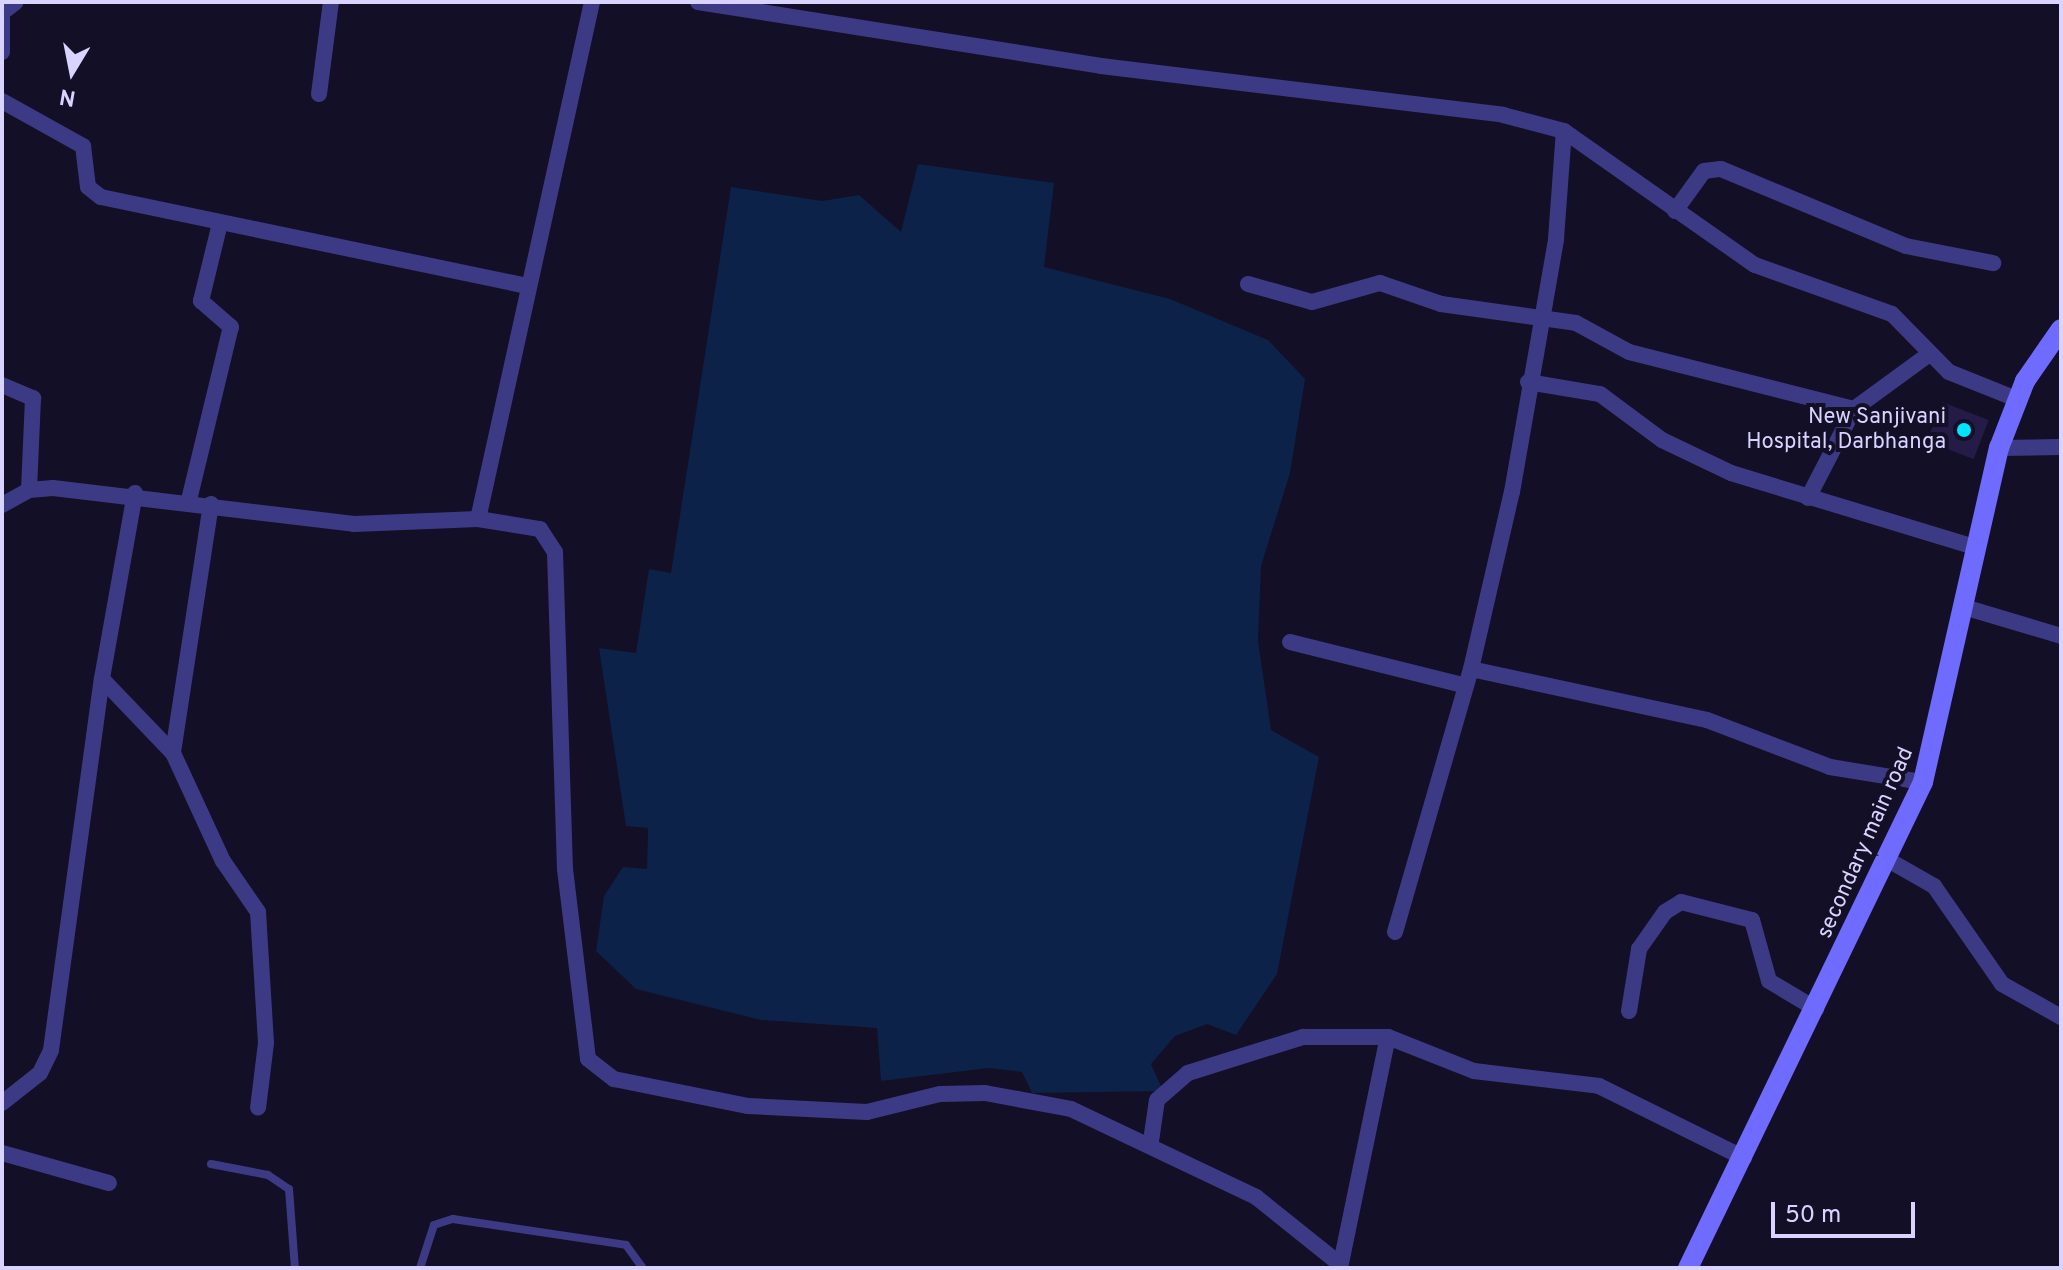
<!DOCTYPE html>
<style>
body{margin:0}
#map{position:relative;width:2063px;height:1270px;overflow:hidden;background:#130f26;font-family:Overpass,sans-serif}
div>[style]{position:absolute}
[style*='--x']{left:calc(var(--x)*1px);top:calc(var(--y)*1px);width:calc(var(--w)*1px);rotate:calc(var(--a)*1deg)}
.water>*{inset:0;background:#0c2248}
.building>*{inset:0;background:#241b47;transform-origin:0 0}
.lane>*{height:8px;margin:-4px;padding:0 4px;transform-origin:4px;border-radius:4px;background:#3d3a85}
.street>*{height:16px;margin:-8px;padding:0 8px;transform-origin:8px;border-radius:8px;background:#3d3a85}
.secondary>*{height:20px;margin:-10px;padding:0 10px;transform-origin:10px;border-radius:10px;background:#6f6bff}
.dots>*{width:22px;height:22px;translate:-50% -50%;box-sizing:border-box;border:4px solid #130f26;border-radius:50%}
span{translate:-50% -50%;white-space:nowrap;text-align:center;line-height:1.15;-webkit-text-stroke:8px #130f26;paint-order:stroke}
.poi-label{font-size:22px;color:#d9d4ff}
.right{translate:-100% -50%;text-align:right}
.street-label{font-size:22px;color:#d9d4ff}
.frame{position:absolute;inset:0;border:4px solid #d9d4ff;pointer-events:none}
.north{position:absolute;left:32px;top:32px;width:80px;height:80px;-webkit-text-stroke:6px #130f26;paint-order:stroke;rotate:190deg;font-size:22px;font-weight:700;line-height:32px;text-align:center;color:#d9d4ff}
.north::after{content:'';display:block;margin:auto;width:28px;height:36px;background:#d9d4ff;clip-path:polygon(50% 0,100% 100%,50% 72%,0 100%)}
.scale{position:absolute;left:1771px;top:1202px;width:144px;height:36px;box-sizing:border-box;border:4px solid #d9d4ff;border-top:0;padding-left:10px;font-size:24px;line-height:28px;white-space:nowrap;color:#d9d4ff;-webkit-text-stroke:6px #130f26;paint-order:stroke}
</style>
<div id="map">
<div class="water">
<i style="clip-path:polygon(918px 164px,1054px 183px,1044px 267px,1170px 299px,1268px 340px,1305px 379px,1290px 473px,1261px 566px,1258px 641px,1271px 730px,1319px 757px,1277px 974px,1236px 1035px,1207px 1024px,1175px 1036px,1151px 1064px,1163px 1091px,1032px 1093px,1022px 1072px,989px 1068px,881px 1081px,877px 1028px,761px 1020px,636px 989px,596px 951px,604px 896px,623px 867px,647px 869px,648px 828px,626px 826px,599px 648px,636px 653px,649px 569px,671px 573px,731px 187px,822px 201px,859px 195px,901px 232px)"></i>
</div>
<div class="building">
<i style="left:1942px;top:402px;width:50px;height:42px;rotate:21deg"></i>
</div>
<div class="lane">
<i style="--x:211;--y:1164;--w:58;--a:10.9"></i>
<i style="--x:268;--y:1175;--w:25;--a:34"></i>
<i style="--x:289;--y:1189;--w:79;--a:85.7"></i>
<i style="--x:420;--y:1268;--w:45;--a:-72"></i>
<i style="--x:434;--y:1225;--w:20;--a:-18"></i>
<i style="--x:453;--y:1219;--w:175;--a:8.5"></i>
<i style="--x:626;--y:1245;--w:29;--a:54"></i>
</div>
<div class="street">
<i style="--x:592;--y:2;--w:529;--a:102.43"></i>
<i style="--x:478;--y:519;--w:63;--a:9.2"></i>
<i style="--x:540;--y:529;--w:27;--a:57"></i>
<i style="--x:555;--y:552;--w:317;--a:88.2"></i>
<i style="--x:565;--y:869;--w:191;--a:83.1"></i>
<i style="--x:588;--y:1059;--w:33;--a:38"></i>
<i style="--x:614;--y:1079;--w:137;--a:11.4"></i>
<i style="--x:748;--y:1106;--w:119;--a:2.9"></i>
<i style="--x:867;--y:1112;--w:75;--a:-13.9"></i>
<i style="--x:940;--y:1094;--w:45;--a:-1.3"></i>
<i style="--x:985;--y:1093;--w:87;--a:10.5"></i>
<i style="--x:1071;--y:1109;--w:205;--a:25.4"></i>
<i style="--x:1256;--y:1197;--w:104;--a:38.7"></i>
<i style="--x:698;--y:2;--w:408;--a:9"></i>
<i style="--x:1101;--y:66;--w:405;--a:6.9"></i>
<i style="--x:1503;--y:115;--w:63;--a:14.7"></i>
<i style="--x:1564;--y:131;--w:233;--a:35.1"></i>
<i style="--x:1755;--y:265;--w:145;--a:19.7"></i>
<i style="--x:1892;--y:314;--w:81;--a:45.5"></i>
<i style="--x:1949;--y:372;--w:75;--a:21.8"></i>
<i style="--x:2;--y:12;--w:40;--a:90"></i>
<i style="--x:3;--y:12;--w:16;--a:-38"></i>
<i style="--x:319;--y:94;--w:93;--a:-82.6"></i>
<i style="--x:2;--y:101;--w:93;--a:29.1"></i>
<i style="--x:83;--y:146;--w:41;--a:83"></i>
<i style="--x:88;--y:187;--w:16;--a:38"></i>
<i style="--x:101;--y:197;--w:435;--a:11.8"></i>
<i style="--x:1675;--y:211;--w:49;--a:-54.1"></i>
<i style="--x:1704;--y:171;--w:17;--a:-7"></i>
<i style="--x:1721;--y:169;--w:200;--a:22.6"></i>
<i style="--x:1906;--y:246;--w:89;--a:11.1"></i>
<i style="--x:1248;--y:284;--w:66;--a:15.7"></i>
<i style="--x:1312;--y:302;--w:71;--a:-15.6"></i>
<i style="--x:1380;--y:283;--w:65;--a:19"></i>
<i style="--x:1441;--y:304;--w:136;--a:8"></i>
<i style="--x:1576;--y:323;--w:60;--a:28.7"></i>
<i style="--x:1629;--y:352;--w:232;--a:14.2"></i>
<i style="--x:1528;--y:382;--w:73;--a:9.5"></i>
<i style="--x:1600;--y:394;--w:77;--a:36.6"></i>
<i style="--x:1662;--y:440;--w:76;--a:25.6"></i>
<i style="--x:1731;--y:473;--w:254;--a:16.9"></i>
<i style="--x:2;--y:385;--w:34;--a:23"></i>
<i style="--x:33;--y:398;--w:92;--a:92.5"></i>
<i style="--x:1999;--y:448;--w:62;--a:-0.9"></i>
<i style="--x:135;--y:493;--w:189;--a:100.1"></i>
<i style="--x:102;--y:679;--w:103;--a:46.2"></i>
<i style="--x:1808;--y:498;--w:100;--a:-62.7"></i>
<i style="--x:1854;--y:409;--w:92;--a:-36.1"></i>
<i style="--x:189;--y:500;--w:178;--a:-76.4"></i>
<i style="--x:231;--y:327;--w:40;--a:-139"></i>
<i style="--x:201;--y:301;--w:80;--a:-76.3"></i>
<i style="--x:211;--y:504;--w:252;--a:98.7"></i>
<i style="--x:173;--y:753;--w:119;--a:65.2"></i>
<i style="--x:223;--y:861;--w:62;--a:55.5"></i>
<i style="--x:258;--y:912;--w:131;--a:86.5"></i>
<i style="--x:266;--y:1043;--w:65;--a:97"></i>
<i style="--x:2;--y:505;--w:31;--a:-29"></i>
<i style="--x:29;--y:490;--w:24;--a:-5"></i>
<i style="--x:53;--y:488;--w:303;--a:6.8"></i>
<i style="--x:354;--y:524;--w:124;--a:-2.3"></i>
<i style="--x:1964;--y:607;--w:101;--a:16.6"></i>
<i style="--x:1290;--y:642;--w:181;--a:14"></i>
<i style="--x:1471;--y:669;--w:241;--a:12.2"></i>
<i style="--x:1707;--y:720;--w:132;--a:20.9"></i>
<i style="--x:1830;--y:767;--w:94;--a:9.2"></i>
<i style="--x:1890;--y:861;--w:51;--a:29.6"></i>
<i style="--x:1934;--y:886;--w:119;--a:55.2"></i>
<i style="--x:2002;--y:984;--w:68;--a:29.2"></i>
<i style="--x:1395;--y:932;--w:274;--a:-73.9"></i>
<i style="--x:1471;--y:669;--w:182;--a:-77"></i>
<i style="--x:1512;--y:492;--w:257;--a:-80.1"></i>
<i style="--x:1556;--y:239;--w:108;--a:-85.8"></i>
<i style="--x:1629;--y:1011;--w:63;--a:-80.8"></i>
<i style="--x:1639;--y:949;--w:45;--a:-54.9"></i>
<i style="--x:1665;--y:912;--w:19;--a:-32"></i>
<i style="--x:1681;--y:902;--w:73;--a:14.2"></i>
<i style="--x:1752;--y:920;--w:63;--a:74.4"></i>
<i style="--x:1769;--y:981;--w:55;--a:30.8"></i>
<i style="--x:2;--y:1103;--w:48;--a:-38.3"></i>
<i style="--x:40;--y:1073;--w:25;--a:-64"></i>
<i style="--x:51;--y:1050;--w:374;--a:-82.2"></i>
<i style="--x:1151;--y:1141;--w:41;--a:-81.7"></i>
<i style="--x:1157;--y:1100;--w:41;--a:-41.1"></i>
<i style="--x:1188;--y:1073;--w:121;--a:-17.4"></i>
<i style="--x:1303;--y:1037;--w:85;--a:0"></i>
<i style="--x:1388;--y:1037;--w:92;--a:21.6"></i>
<i style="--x:1474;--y:1071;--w:126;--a:6.8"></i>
<i style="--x:1599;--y:1086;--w:162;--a:26.4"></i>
<i style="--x:2;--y:1153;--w:111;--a:15.7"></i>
<i style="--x:1340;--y:1268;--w:236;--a:-78.3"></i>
</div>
<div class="secondary">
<i style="--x:1688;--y:1268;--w:540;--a:-64.19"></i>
<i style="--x:1923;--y:782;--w:343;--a:-77.2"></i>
<i style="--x:1999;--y:448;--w:72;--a:-68.8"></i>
<i style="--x:2025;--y:381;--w:63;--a:-55.3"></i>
</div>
<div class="dots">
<i style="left:1964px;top:430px;background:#00e5ff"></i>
</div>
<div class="poi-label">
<span class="right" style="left:1946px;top:430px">New Sanjivani<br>Hospital, Darbhanga</span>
</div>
<div class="street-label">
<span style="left:1866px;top:843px;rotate:-66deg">secondary main road</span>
</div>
<div class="frame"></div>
<div class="north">N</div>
<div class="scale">50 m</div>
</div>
